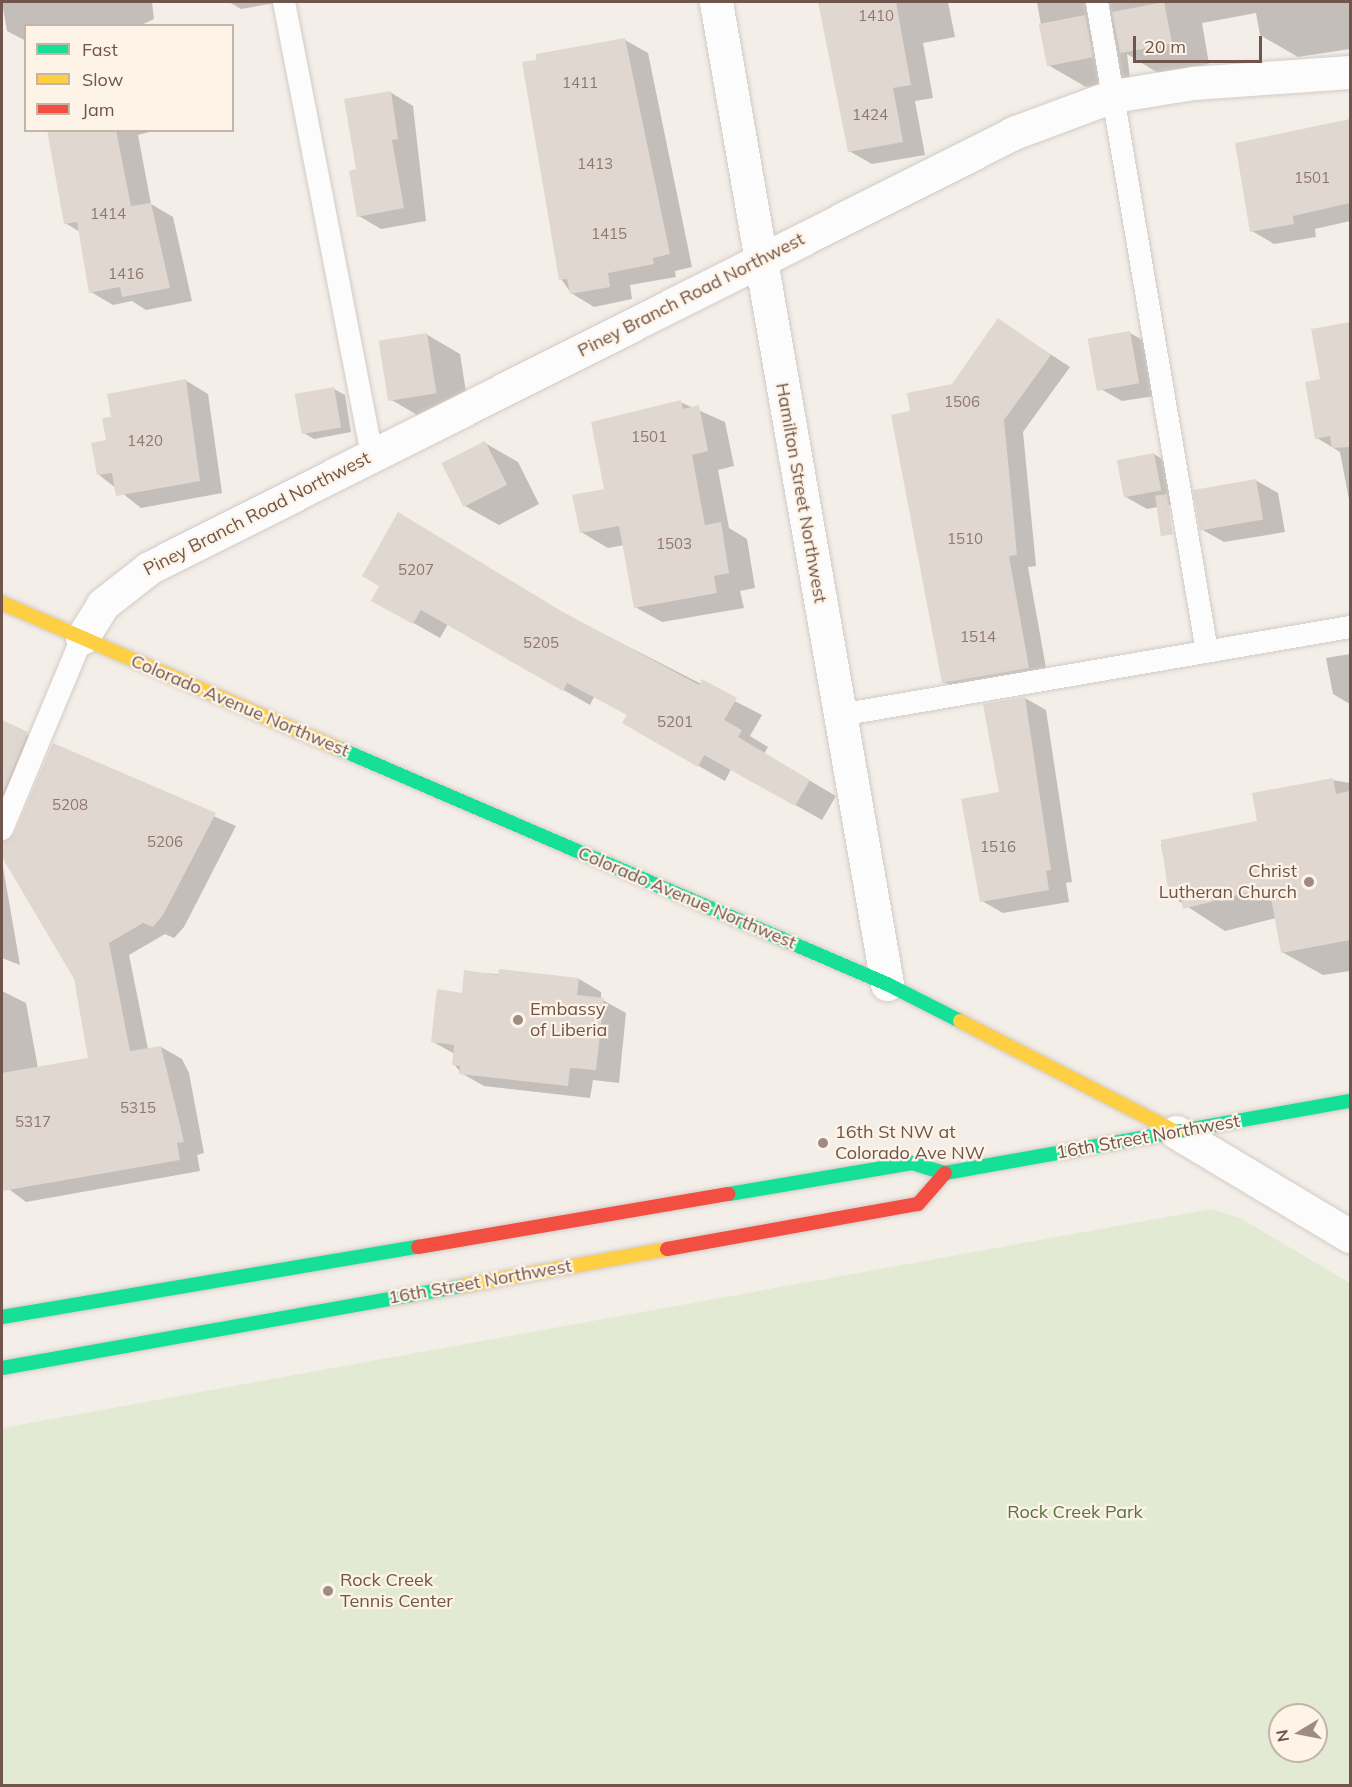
<!DOCTYPE html>
<style>
body{margin:0}
#map{position:relative;width:1352px;height:1787px;overflow:hidden;background:#f4eee8;font-family:Mulish,sans-serif}
div>[style]{position:absolute}
[style*='--x']{left:calc(var(--x)*1px);top:calc(var(--y)*1px);width:calc(var(--w)*1px);rotate:calc(var(--a)*1deg)}
.green>*{inset:0;background:#e2ead3}
.shadow>*{inset:0;background:#0003}
.building>*{inset:0;background:#e0d7d0;transform-origin:0 0}
.roads{filter:drop-shadow(0 0 2px #d3cbc6) drop-shadow(0 0 2px #d3cbc6)}
.lane>*{height:22px;margin:-11px;padding:0 11px;transform-origin:11px;border-radius:11px;background:#fdfcfc}
.street>*{height:33px;margin:-16.5px;padding:0 16.5px;transform-origin:16.5px;border-radius:16.5px;background:#fdfcfc}
.fast>*{height:14px;margin:-7px;padding:0 7px;transform-origin:7px;border-radius:7px;background:#16e098}
.slow>*{height:14px;margin:-7px;padding:0 7px;transform-origin:7px;border-radius:7px;background:#ffcf43}
.jam>*{height:14px;margin:-7px;padding:0 7px;transform-origin:7px;border-radius:7px;background:#f24e42}
.dots>*{width:16px;height:16px;translate:-50% -50%;box-sizing:border-box;border:3px solid #fdf3e7;border-radius:50%}
span{translate:-50% -50%;white-space:nowrap;text-align:center;line-height:1.15;-webkit-text-stroke:4.5px #fdf3e7;paint-order:stroke}
.number-label{font-size:15px;color:#8d786e}
.number-label span{-webkit-text-stroke-width:0}
.street-label{font-size:18px;color:#6f554b}
.poi-label{font-size:18px;color:#6f554b}
.right{translate:-100% -50%;text-align:right}
.left{translate:0 -50%;text-align:left}
.park-label{font-size:18px;color:#547443}
.frame{position:absolute;inset:0;border:3px solid #6f554b;pointer-events:none}
.legend{position:absolute;left:24px;top:24px;width:210px;height:108px;box-sizing:border-box;background:#fdf3e7;border:2px solid #c4b4a9;margin:0;padding:8px 10px;list-style:none;font-size:18px;color:#6f554b}
.legend li{display:flex;align-items:center;gap:12px;height:30px}
.legend b{width:30px;border:2px solid #c4b4a9}
.north{position:absolute;left:1268px;top:1703px;width:60px;height:60px;box-sizing:border-box;background:#fdf3e7;border:2px solid #c4b4a9;border-radius:50%;rotate:260deg;font-size:16px;font-weight:700;line-height:24px;text-align:center;color:#6f554b}
.north::after{content:'';display:block;margin:auto;width:21px;height:27px;background:#9e8b82;clip-path:polygon(50% 0,100% 100%,50% 72%,0 100%)}
.scale{position:absolute;left:1133px;top:36px;width:129px;height:27px;box-sizing:border-box;border:3px solid #6f554b;border-top:0;padding-left:8px;font-size:18px;line-height:21px;white-space:nowrap;color:#6f554b;-webkit-text-stroke:4px #fdf3e7;paint-order:stroke}
</style>
<div id="map">
<div class="green">
<i style="clip-path:polygon(evenodd,1211px 1209px,1240px 1218px,1350px 1283px,1350px 1785px,2px 1785px,2px 1428px,1211px 1209px,1280px 1715px,1316px 1715px,1316px 1751px,1280px 1751px,1280px 1715px)"></i>
</div>
<div class="shadow">
<i style="clip-path:polygon(2px 2px,152px 2px,154px 19px,139px 26px,26px 26px,26px 41px,7px 31px)"></i>
<i style="clip-path:polygon(229px 2px,281px 2px,241px 9px)"></i>
<i style="clip-path:polygon(820px 2px,948px 2px,955px 37px,923px 43px,933px 98px,915px 101px,925px 155px,872px 164px,849px 151px)"></i>
<i style="clip-path:polygon(1037px 2px,1350px 2px,1350px 49px,1298px 57px,1260px 35px,1256px 13px,1202px 23px,1209px 64px,1158px 73px,1127px 54px,1130px 78px,1086px 87px,1048px 65px)"></i>
<i style="clip-path:polygon(625px 40px,648px 53px,692px 267px,675px 271px,676px 277px,630px 285px,632px 299px,594px 307px,571px 293px,561px 279px)"></i>
<i style="clip-path:polygon(390px 92px,413px 106px,426px 221px,381px 229px,359px 216px,358px 171px)"></i>
<i style="clip-path:polygon(1350px 121px,1350px 221px,1315px 229px,1316px 237px,1274px 244px,1252px 231px,1236px 144px)"></i>
<i style="clip-path:polygon(49px 130px,157px 130px,138px 135px,151px 204px,173px 217px,192px 301px,146px 310px,132px 301px,113px 305px,91px 292px,80px 232px,65px 223px)"></i>
<i style="clip-path:polygon(998px 320px,1070px 367px,1023px 432px,1036px 566px,1028px 567px,1048px 679px,964px 693px,944px 682px,911px 412px,953px 386px)"></i>
<i style="clip-path:polygon(1350px 323px,1350px 505px,1340px 452px,1317px 438px,1322px 381px,1313px 330px)"></i>
<i style="clip-path:polygon(1130px 333px,1153px 346px,1162px 395px,1122px 401px,1099px 388px)"></i>
<i style="clip-path:polygon(426px 334px,460px 354px,469px 411px,424px 419px,390px 399px)"></i>
<i style="clip-path:polygon(185px 380px,208px 394px,222px 493px,141px 508px,98px 474px,113px 418px)"></i>
<i style="clip-path:polygon(334px 389px,345px 395px,351px 432px,314px 439px,302px 432px)"></i>
<i style="clip-path:polygon(680px 402px,725px 422px,734px 466px,718px 470px,729px 528px,747px 539px,755px 588px,740px 591px,744px 608px,662px 622px,635px 607px,624px 545px,608px 548px,581px 532px,605px 491px)"></i>
<i style="clip-path:polygon(485px 443px,518px 462px,539px 504px,499px 525px,465px 506px)"></i>
<i style="clip-path:polygon(1154px 454px,1177px 468px,1184px 502px,1147px 509px,1124px 496px)"></i>
<i style="clip-path:polygon(1255px 480px,1278px 493px,1285px 532px,1224px 542px,1201px 529px)"></i>
<i style="clip-path:polygon(373px 600px,574px 619px,762px 715px,750px 736px,768px 747px,764px 754px,836px 796px,822px 820px,731px 769px,725px 781px,624px 723px,629px 715px,594px 697px,590px 705px,448px 624px,440px 638px)"></i>
<i style="clip-path:polygon(1350px 654px,1350px 704px,1333px 694px,1326px 658px)"></i>
<i style="clip-path:polygon(1025px 698px,1046px 710px,1072px 882px,1066px 883px,1069px 902px,1003px 913px,982px 901px)"></i>
<i style="clip-path:polygon(2px 722px,48px 745px,9px 838px,15px 836px,54px 745px,236px 826px,184px 927px,174px 938px,165px 934px,129px 955px,148px 1049px,161px 1047px,182px 1059px,189px 1073px,204px 1153px,197px 1155px,200px 1171px,26px 1202px,2px 1184px,2px 991px,26px 1003px,38px 1068px,89px 1059px,75px 978px,2px 854px)"></i>
<i style="clip-path:polygon(1333px 780px,1350px 783px,1350px 971px,1323px 975px,1282px 952px,1276px 918px,1225px 931px,1171px 896px,1161px 844px,1259px 823px)"></i>
<i style="clip-path:polygon(2px 861px,20px 965px,2px 958px)"></i>
<i style="clip-path:polygon(465px 972px,579px 979px,601px 992px,601px 999px,626px 1013px,619px 1083px,593px 1080px,590px 1098px,484px 1086px,461px 1073px,454px 1064px,455px 1054px,433px 1042px,463px 994px)"></i>
</div>
<div class="building">
<i style="clip-path:polygon(818px 2px,896px 2px,911px 85px,893px 88px,903px 142px,848px 152px)"></i>
<i style="left:1164px;top:2px;width:42px;height:53px;rotate:79deg"></i>
<i style="left:1085px;top:15px;width:43px;height:47px;rotate:79deg"></i>
<i style="clip-path:polygon(625px 38px,670px 254px,653px 258px,654px 264px,608px 273px,610px 287px,570px 294px,567px 279px,559px 280px,522px 62px,536px 60px,536px 54px)"></i>
<i style="clip-path:polygon(391px 91px,398px 139px,392px 140px,404px 208px,357px 217px,349px 171px,356px 169px,344px 99px)"></i>
<i style="clip-path:polygon(1350px 119px,1350px 203px,1293px 216px,1294px 224px,1250px 232px,1235px 143px)"></i>
<i style="clip-path:polygon(47px 130px,116px 130px,131px 206px,151px 203px,170px 288px,122px 297px,120px 287px,89px 293px,77px 222px,64px 224px)"></i>
<i style="clip-path:polygon(998px 318px,1051px 355px,1004px 420px,1017px 555px,1009px 556px,1029px 668px,942px 683px,891px 415px,910px 411px,907px 393px,952px 384px)"></i>
<i style="clip-path:polygon(1350px 322px,1350px 447px,1332px 448px,1330px 436px,1315px 439px,1305px 382px,1320px 379px,1311px 329px)"></i>
<i style="left:1130px;top:331px;width:53px;height:43px;rotate:80deg"></i>
<i style="left:427px;top:333px;width:61px;height:49px;rotate:81deg"></i>
<i style="clip-path:polygon(186px 379px,200px 481px,116px 496px,112px 473px,97px 475px,91px 443px,106px 440px,102px 418px,111px 417px,107px 394px)"></i>
<i style="left:334px;top:387px;width:41px;height:40px;rotate:80deg"></i>
<i style="clip-path:polygon(681px 400px,683px 409px,699px 405px,708px 451px,692px 455px,705px 525px,721px 522px,729px 573px,714px 576px,717px 593px,634px 608px,619px 526px,580px 533px,572px 495px,604px 489px,591px 422px)"></i>
<i style="left:485px;top:441px;width:49px;height:49px;rotate:63deg"></i>
<i style="left:1154px;top:453px;width:38px;height:38px;rotate:79deg"></i>
<i style="left:1256px;top:479px;width:41px;height:64px;rotate:80deg"></i>
<i style="left:1167px;top:494px;width:41px;height:12px;rotate:82deg"></i>
<i style="clip-path:polygon(398px 512px,563px 612px,699px 685px,702px 679px,737px 698px,724px 720px,742px 730px,738px 737px,810px 780px,795px 806px,704px 755px,698px 767px,622px 723px,627px 715px,567px 683px,563px 691px,421px 610px,413px 624px,371px 601px,379px 586px,362px 576px)"></i>
<i style="clip-path:polygon(1025px 697px,1051px 870px,1046px 871px,1049px 890px,980px 902px,961px 799px,999px 792px,983px 704px)"></i>
<i style="clip-path:polygon(2px 720px,28px 732px,2px 795px)"></i>
<i style="clip-path:polygon(53px 743px,216px 813px,163px 915px,153px 927px,143px 923px,109px 943px,130px 1051px,161px 1046px,184px 1142px,177px 1143px,180px 1160px,2px 1191px,2px 1073px,88px 1058px,74px 979px,2px 857px,2px 842px,14px 834px)"></i>
<i style="clip-path:polygon(1333px 778px,1336px 794px,1350px 791px,1350px 940px,1281px 953px,1269px 887px,1183px 909px,1180px 895px,1169px 897px,1161px 840px,1257px 821px,1252px 793px)"></i>
<i style="clip-path:polygon(499px 969px,579px 978px,577px 995px,604px 998px,596px 1070px,570px 1068px,568px 1086px,459px 1074px,460px 1066px,452px 1065px,454px 1045px,431px 1042px,437px 989px,462px 993px,464px 970px,498px 975px)"></i>
</div>
<div class="roads">
<div class="lane">
<i style="--x:284;--y:2;--w:462;--a:79"></i>
<i style="--x:1097;--y:2;--w:659;--a:80.39"></i>
<i style="--x:840;--y:715;--w:518;--a:-9.79"></i>
<i style="--x:2;--y:829;--w:207;--a:-67.3"></i>
</div>
<div class="street">
<i style="--x:716;--y:2;--w:997;--a:80.12"></i>
<i style="--x:82;--y:638;--w:40;--a:-58"></i>
<i style="--x:103;--y:604;--w:58;--a:-38"></i>
<i style="--x:149;--y:568;--w:970;--a:-26.7"></i>
<i style="--x:1016;--y:132;--w:103;--a:-20.4"></i>
<i style="--x:1113;--y:96;--w:81;--a:-9.2"></i>
<i style="--x:1193;--y:83;--w:157;--a:-4"></i>
<i style="--x:1176;--y:1132;--w:203;--a:30.9"></i>
</div>
<div class="fast">
<i style="--x:340;--y:749;--w:595;--a:23.25"></i>
<i style="--x:887;--y:984;--w:82;--a:26.9"></i>
<i style="--x:729;--y:1194;--w:186;--a:-9.6"></i>
<i style="--x:912;--y:1163;--w:34;--a:17"></i>
<i style="--x:945;--y:1173;--w:411;--a:-10.1"></i>
<i style="--x:2;--y:1317;--w:422;--a:-9.6"></i>
<i style="--x:2;--y:1368;--w:467;--a:-10.1"></i>
</div>
<div class="slow">
<i style="--x:2;--y:603;--w:368;--a:23.4"></i>
<i style="--x:960;--y:1021;--w:243;--a:27.2"></i>
<i style="--x:462;--y:1286;--w:208;--a:-10.2"></i>
</div>
<div class="jam">
<i style="--x:418;--y:1247;--w:315;--a:-9.7"></i>
<i style="--x:667;--y:1249;--w:255;--a:-10.2"></i>
<i style="--x:918;--y:1204;--w:41;--a:-48.9"></i>
</div>
</div>
<div class="dots">
<i style="left:1309px;top:882px;background:#9e8b82"></i>
<i style="left:518px;top:1020px;background:#9e8b82"></i>
<i style="left:823px;top:1143px;background:#9e8b82"></i>
<i style="left:328px;top:1591px;background:#9e8b82"></i>
</div>
<div class="number-label">
<span style="left:876px;top:16px">1410</span>
<span style="left:580px;top:83px">1411</span>
<span style="left:870px;top:115px">1424</span>
<span style="left:595px;top:164px">1413</span>
<span style="left:1312px;top:178px">1501</span>
<span style="left:108px;top:214px">1414</span>
<span style="left:609px;top:234px">1415</span>
<span style="left:126px;top:274px">1416</span>
<span style="left:962px;top:402px">1506</span>
<span style="left:649px;top:437px">1501</span>
<span style="left:145px;top:441px">1420</span>
<span style="left:965px;top:539px">1510</span>
<span style="left:674px;top:544px">1503</span>
<span style="left:416px;top:570px">5207</span>
<span style="left:978px;top:637px">1514</span>
<span style="left:541px;top:643px">5205</span>
<span style="left:675px;top:722px">5201</span>
<span style="left:70px;top:805px">5208</span>
<span style="left:165px;top:842px">5206</span>
<span style="left:998px;top:847px">1516</span>
<span style="left:138px;top:1108px">5315</span>
<span style="left:33px;top:1122px">5317</span>
</div>
<div class="street-label">
<span style="left:691px;top:295px;rotate:-27deg">Piney Branch Road Northwest</span>
<span style="left:801px;top:493px;rotate:80deg">Hamilton Street Northwest</span>
<span style="left:257px;top:514px;rotate:-27deg">Piney Branch Road Northwest</span>
<span style="left:240px;top:706px;rotate:23deg">Colorado Avenue Northwest</span>
<span style="left:687px;top:898px;rotate:23deg">Colorado Avenue Northwest</span>
<span style="left:1148px;top:1137px;rotate:-10deg">16th Street Northwest</span>
<span style="left:480px;top:1282px;rotate:-10deg">16th Street Northwest</span>
</div>
<div class="poi-label">
<span class="right" style="left:1297px;top:882px">Christ<br>Lutheran Church</span>
<span class="left" style="left:530px;top:1020px">Embassy<br>of Liberia</span>
<span class="left" style="left:835px;top:1143px">16th St NW at<br>Colorado Ave NW</span>
<span class="left" style="left:340px;top:1591px">Rock Creek<br>Tennis Center</span>
</div>
<div class="park-label">
<span style="left:1075px;top:1512px">Rock Creek Park</span>
</div>
<div class="frame"></div>
<ul class="legend">
<li><b style="height:8px;background:#16e098"></b>Fast</li>
<li><b style="height:8px;background:#ffcf43"></b>Slow</li>
<li><b style="height:8px;background:#f24e42"></b>Jam</li>
</ul>
<div class="north">N</div>
<div class="scale">20 m</div>
</div>
